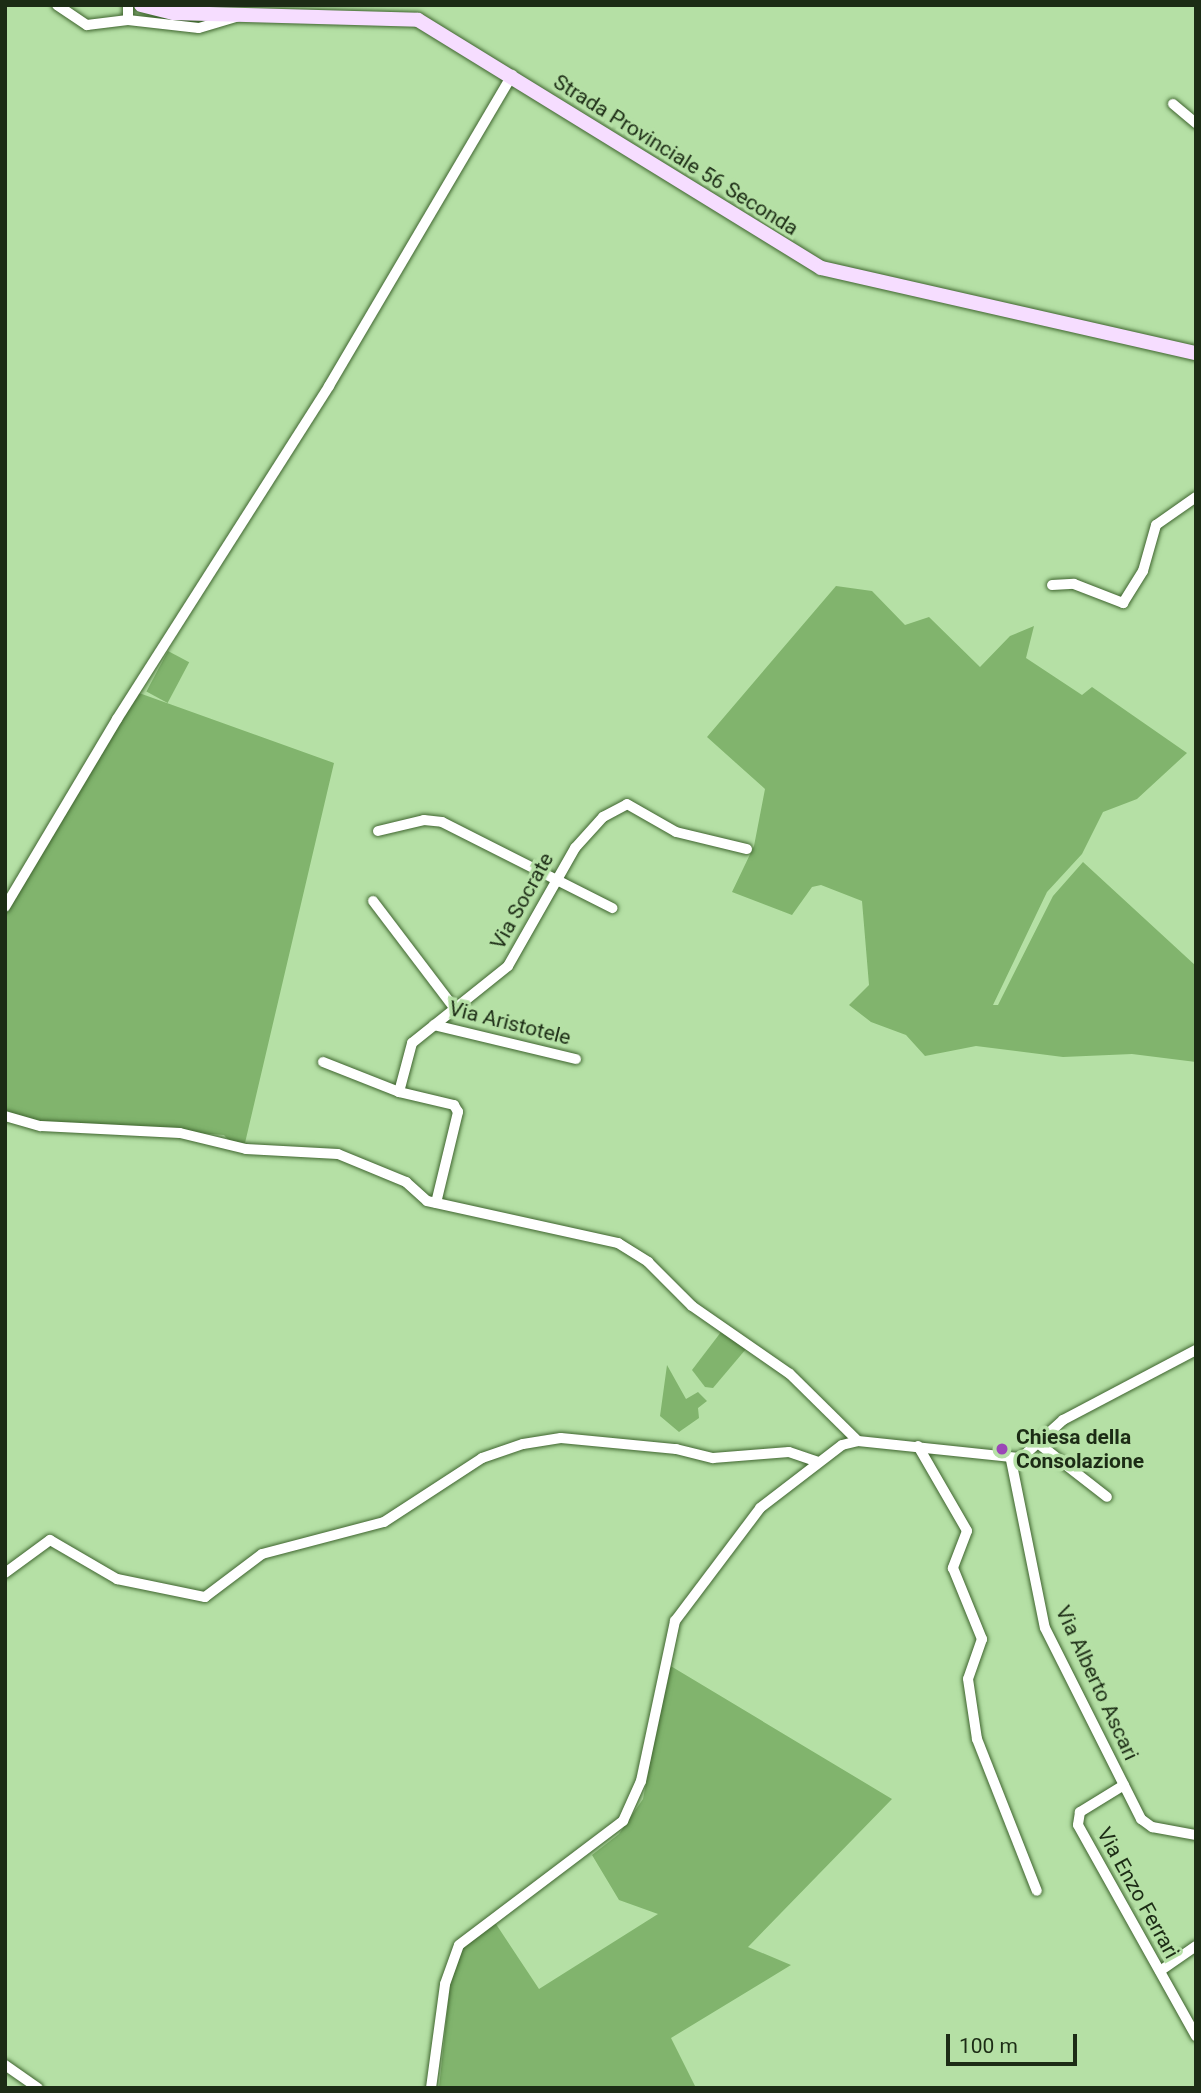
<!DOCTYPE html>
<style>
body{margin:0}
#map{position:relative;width:1201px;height:2093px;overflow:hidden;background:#b5e0a5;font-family:Roboto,sans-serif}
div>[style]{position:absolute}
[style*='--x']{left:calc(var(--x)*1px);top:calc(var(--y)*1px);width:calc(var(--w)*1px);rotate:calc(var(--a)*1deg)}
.green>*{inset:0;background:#81b46d;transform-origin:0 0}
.roads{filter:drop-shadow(0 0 2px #3f652f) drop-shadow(0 0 2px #3f652f)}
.street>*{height:10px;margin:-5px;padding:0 5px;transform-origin:5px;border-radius:5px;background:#fff}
.secondary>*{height:14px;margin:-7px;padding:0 7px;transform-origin:7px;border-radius:7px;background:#f6ddff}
.dots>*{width:19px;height:19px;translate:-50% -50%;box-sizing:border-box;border:4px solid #b5e0a5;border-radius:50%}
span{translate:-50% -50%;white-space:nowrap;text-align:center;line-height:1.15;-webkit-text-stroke:7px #b5e0a5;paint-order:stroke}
.street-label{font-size:21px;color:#1c2c15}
.poi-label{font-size:21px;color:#1c2c15;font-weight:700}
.left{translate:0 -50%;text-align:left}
.frame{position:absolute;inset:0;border:7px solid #1c2c15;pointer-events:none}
.scale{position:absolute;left:946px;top:2034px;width:131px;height:32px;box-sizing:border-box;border:4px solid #1c2c15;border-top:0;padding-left:9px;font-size:21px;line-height:24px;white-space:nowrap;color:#1c2c15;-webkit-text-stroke:5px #b5e0a5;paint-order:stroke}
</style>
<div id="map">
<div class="green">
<i style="clip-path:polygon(836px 586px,872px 591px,905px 625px,929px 617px,980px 667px,1010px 636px,1034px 626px,1026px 658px,1082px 695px,1092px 687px,1187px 753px,1137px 799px,1103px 812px,1082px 854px,1047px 892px,993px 1005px,998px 1005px,1053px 896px,1083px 862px,1196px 966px,1196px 1062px,1132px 1054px,1063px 1057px,976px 1046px,925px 1056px,906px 1035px,871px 1022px,849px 1005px,869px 985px,862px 901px,821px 885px,812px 887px,792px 915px,732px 892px,754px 846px,765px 789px,707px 737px)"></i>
<i style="left:168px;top:651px;width:24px;height:46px;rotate:28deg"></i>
<i style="clip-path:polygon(139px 693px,334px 763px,245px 1143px,230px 1142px,224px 1135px,42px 1122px,5px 1113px,5px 912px)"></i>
<i style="clip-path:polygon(721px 1332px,746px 1349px,713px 1388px,705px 1387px,692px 1370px)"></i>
<i style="clip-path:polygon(667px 1365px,686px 1399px,698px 1392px,707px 1401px,698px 1408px,699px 1418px,679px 1432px,660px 1416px)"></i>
<i style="clip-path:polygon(669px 1665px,892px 1799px,748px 1947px,791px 1965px,671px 2038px,696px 2088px,439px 2088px,451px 1975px,465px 1945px,494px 1921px,539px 1989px,658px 1914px,619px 1900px,592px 1855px,619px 1834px,643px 1799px)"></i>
</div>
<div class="roads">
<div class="street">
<i style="--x:57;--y:5;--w:36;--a:34"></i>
<i style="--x:87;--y:25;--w:41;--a:-7"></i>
<i style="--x:128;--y:20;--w:71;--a:6.4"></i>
<i style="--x:199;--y:28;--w:42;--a:-16.7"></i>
<i style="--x:128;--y:5;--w:15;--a:90"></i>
<i style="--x:1173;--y:104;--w:30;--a:40"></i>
<i style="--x:1052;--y:585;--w:22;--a:-3"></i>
<i style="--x:1074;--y:584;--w:53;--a:21.2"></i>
<i style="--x:1123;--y:603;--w:38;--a:-58"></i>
<i style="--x:1143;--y:571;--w:48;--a:-74.2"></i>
<i style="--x:1156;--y:525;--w:49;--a:-35"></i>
<i style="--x:378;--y:831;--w:47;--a:-13.4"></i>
<i style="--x:424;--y:820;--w:18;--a:6"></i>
<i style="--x:442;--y:822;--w:191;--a:26.8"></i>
<i style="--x:373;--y:901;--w:136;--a:52.8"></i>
<i style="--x:5;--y:907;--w:219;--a:-59.2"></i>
<i style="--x:117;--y:719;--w:395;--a:-57.5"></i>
<i style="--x:329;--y:386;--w:361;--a:-59.5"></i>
<i style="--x:434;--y:1025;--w:146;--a:13.5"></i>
<i style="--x:323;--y:1062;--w:82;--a:21.5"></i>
<i style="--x:5;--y:1116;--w:37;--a:16"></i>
<i style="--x:41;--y:1126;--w:139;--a:2.9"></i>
<i style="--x:180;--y:1133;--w:68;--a:13.6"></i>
<i style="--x:246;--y:1149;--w:92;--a:3.1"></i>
<i style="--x:338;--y:1154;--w:74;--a:22.4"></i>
<i style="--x:406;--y:1182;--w:28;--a:42"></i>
<i style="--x:427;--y:1201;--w:196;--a:12.4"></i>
<i style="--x:618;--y:1243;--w:36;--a:32"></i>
<i style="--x:648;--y:1262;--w:62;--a:45"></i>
<i style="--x:692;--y:1306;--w:119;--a:34.8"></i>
<i style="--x:790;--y:1374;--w:95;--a:44.6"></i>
<i style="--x:436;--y:1203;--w:94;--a:-76.4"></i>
<i style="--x:458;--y:1112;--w:8;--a:-120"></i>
<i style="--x:454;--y:1105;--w:57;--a:-166.7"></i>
<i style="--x:399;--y:1092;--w:51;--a:-75.1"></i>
<i style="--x:412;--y:1043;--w:123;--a:-38.7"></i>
<i style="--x:508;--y:966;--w:136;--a:-60.4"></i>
<i style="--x:575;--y:848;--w:42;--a:-47.9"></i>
<i style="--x:603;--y:817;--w:27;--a:-28"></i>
<i style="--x:627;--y:804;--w:56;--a:29.7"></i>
<i style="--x:676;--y:832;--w:73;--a:13.5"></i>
<i style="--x:1039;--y:1444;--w:86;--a:37.9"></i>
<i style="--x:918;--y:1446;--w:98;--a:60"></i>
<i style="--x:967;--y:1531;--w:40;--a:111"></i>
<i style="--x:953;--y:1568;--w:77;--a:67.8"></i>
<i style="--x:982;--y:1639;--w:42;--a:109.3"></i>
<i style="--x:968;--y:1679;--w:61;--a:81.5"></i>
<i style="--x:977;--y:1739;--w:163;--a:68.5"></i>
<i style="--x:1011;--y:1460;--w:171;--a:78.6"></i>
<i style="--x:1045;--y:1628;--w:214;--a:63.3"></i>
<i style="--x:1141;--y:1819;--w:14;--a:36"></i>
<i style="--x:1152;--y:1827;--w:45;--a:10.3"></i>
<i style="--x:5;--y:1573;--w:56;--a:-36.3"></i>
<i style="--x:50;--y:1540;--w:78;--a:30.2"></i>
<i style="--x:117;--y:1579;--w:90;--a:11.6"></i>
<i style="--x:205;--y:1597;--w:71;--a:-37"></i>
<i style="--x:262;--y:1554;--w:126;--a:-14.7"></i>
<i style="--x:384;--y:1522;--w:117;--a:-33.1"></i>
<i style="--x:482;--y:1458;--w:43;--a:-18.9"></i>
<i style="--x:523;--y:1444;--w:38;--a:-9"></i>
<i style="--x:561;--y:1438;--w:116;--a:5.5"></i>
<i style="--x:676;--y:1449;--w:38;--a:14"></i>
<i style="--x:713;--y:1458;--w:76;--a:-4.5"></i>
<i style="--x:789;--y:1452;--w:31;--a:19"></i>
<i style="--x:1124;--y:1785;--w:52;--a:148.5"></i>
<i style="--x:1080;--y:1812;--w:13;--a:99"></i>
<i style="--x:1078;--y:1825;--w:242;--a:60.8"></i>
<i style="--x:1160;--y:1971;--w:44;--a:-34.8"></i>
<i style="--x:5;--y:2065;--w:40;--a:34.9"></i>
<i style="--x:431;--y:2088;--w:105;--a:-82.3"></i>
<i style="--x:445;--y:1984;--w:41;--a:-70.3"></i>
<i style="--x:459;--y:1945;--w:206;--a:-37.1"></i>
<i style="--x:623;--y:1821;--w:44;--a:-65.8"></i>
<i style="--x:641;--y:1781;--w:164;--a:-78"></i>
<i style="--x:675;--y:1621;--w:141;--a:-53"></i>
<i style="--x:760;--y:1508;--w:103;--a:-37.5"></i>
<i style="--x:842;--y:1445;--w:16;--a:-14"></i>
<i style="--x:858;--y:1441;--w:164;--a:6"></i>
<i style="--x:1021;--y:1458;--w:57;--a:-42.1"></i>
<i style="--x:1063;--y:1420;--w:150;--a:-27.8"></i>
</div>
<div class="secondary">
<i style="--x:141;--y:5;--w:33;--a:14"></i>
<i style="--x:173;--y:13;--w:245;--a:1.6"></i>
<i style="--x:418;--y:20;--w:473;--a:31.6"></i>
<i style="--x:821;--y:268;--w:385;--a:12.8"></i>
</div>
</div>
<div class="dots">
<i style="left:1002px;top:1449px;background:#9b47b6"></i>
</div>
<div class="street-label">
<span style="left:676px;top:155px;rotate:32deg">Strada Provinciale 56 Seconda</span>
<span style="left:522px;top:901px;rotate:-61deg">Via Socrate</span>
<span style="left:510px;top:1023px;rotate:14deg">Via Aristotele</span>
<span style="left:1097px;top:1683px;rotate:65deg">Via Alberto Ascari</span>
<span style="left:1138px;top:1893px;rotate:61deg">Via Enzo Ferrari</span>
</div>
<div class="poi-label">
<span class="left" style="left:1016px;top:1449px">Chiesa della<br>Consolazione</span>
</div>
<div class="frame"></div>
<div class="scale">100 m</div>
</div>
